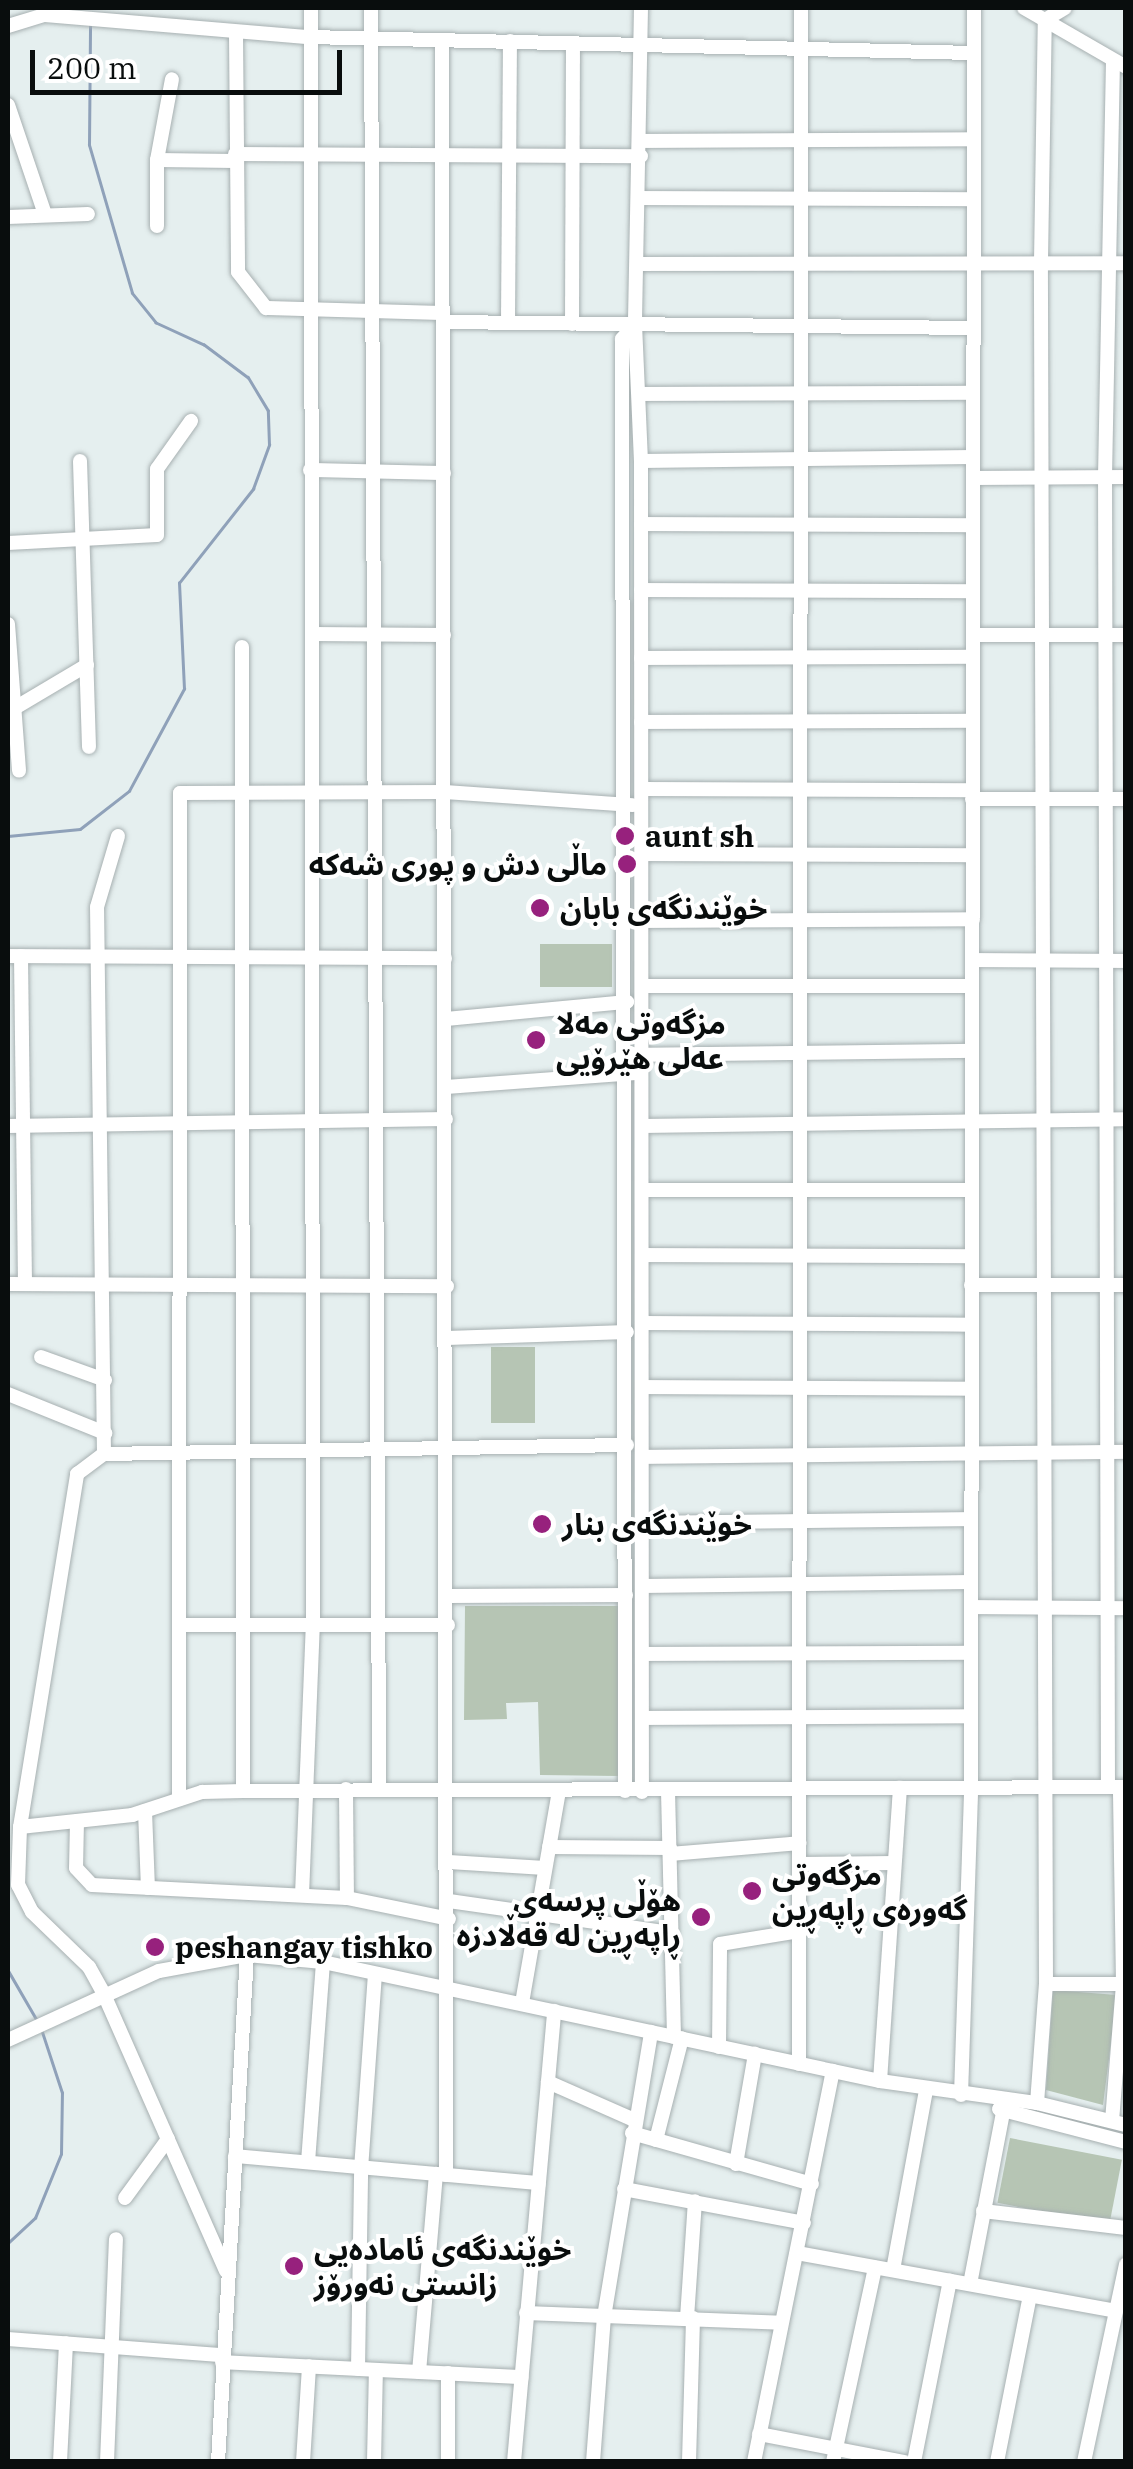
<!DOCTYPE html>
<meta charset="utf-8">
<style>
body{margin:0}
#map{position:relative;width:1133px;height:2469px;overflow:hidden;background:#e5efef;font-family:"IBM Plex Serif","Noto Sans Arabic",serif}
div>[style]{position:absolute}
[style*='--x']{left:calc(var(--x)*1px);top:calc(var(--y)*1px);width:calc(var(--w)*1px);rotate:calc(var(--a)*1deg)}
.green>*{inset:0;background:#b6c5b4;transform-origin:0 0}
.stream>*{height:2.5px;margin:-1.25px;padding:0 1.25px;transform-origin:1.25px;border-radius:1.25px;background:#8fa1b9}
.roads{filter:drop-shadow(0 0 2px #a7b0b1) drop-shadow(0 0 2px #a7b0b1)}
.minor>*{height:14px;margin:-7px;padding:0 7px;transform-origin:7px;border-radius:7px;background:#fff}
.dots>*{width:28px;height:28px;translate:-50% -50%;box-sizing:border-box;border:5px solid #fff;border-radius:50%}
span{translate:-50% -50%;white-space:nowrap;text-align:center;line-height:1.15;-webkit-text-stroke:8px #fff;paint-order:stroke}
.poi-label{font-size:30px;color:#090d0d;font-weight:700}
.left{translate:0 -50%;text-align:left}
.right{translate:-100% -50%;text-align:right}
.frame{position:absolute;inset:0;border:10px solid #090d0d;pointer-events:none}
.scale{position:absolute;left:30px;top:50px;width:312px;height:45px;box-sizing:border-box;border:5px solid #090d0d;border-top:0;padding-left:12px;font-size:30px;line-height:35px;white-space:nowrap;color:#090d0d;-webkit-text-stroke:8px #fff;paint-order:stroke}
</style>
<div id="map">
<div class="green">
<i style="left:540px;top:944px;width:72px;height:43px"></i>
<i style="left:491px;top:1347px;width:44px;height:76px"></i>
<i style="clip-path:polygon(465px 1606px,619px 1606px,618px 1776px,540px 1775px,538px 1702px,506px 1703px,507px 1719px,464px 1720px)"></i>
<i style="clip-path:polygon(1053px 1990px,1117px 1995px,1103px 2105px,1046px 2090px)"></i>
<i style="left:1010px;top:2138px;width:114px;height:66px;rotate:11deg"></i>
</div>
<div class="stream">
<i style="--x:8;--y:836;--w:72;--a:-5.6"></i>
<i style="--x:80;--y:829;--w:62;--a:-37.8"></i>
<i style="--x:129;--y:791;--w:116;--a:-61.7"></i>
<i style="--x:184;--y:689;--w:106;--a:-92.7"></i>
<i style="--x:179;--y:583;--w:120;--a:-51.8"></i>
<i style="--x:253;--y:489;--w:47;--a:-70"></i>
<i style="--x:269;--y:445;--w:34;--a:-92"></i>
<i style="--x:268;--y:411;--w:39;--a:-121"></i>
<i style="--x:248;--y:378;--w:55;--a:-143.1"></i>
<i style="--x:204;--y:345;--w:53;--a:-155.4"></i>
<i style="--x:156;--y:323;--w:38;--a:-129"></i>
<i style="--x:132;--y:293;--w:154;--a:-106.2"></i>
<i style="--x:89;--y:145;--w:122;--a:-89.5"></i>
<i style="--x:8;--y:1970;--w:58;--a:59.9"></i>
<i style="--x:8;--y:2243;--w:37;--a:-43"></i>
<i style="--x:35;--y:2218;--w:69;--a:-67.9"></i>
<i style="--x:61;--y:2154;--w:61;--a:-89.1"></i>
<i style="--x:62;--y:2093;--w:64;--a:-108.2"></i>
</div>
<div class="roads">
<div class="minor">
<i style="--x:371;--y:8;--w:1781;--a:89.74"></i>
<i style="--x:641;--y:8;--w:316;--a:91.1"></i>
<i style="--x:635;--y:324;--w:137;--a:87.5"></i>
<i style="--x:641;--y:461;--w:1331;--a:89.96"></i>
<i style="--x:1024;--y:8;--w:118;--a:30"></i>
<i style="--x:8;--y:26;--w:39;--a:-17"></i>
<i style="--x:45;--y:15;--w:265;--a:4.8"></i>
<i style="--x:309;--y:37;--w:664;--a:1.38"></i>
<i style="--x:236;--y:34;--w:238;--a:89.5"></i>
<i style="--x:238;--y:272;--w:46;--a:52.1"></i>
<i style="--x:266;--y:308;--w:177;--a:1.6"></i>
<i style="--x:442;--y:40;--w:2135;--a:89.89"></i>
<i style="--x:8;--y:105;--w:115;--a:71.3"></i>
<i style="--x:641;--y:141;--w:332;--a:-0.3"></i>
<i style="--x:235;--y:154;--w:406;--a:0.3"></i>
<i style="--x:157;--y:160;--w:78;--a:0.7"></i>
<i style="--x:640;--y:198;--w:333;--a:0.2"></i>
<i style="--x:8;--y:217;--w:80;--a:-2.1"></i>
<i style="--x:157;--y:226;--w:66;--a:-90"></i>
<i style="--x:157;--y:160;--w:82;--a:-79.5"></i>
<i style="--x:637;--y:264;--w:489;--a:-0.1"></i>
<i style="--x:443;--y:322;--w:530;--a:0.65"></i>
<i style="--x:508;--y:323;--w:282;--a:-89.6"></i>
<i style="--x:572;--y:324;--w:281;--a:-89.8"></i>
<i style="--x:641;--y:394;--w:332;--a:-0.2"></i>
<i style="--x:80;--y:461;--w:286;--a:88.2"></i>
<i style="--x:641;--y:461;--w:332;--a:-0.7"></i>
<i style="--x:310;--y:470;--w:134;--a:1.3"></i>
<i style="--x:973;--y:478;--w:153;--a:-0.4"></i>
<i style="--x:641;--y:524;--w:332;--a:0.2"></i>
<i style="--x:8;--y:543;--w:149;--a:-3.1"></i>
<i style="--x:157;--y:535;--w:66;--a:-90"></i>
<i style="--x:157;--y:469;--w:59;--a:-54.7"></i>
<i style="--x:641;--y:590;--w:332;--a:0.2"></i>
<i style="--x:8;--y:624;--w:147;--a:85.7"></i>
<i style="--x:312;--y:634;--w:132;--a:0.4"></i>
<i style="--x:973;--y:635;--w:153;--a:0"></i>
<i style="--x:242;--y:647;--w:1144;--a:89.95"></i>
<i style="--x:641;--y:658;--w:332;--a:-0.2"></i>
<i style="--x:8;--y:712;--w:92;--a:-30.7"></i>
<i style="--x:641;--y:722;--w:331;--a:-0.2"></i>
<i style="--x:642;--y:789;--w:330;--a:0.2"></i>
<i style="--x:972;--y:799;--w:154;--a:0"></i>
<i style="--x:642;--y:854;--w:330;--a:0.2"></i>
<i style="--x:642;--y:921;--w:331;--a:-0.3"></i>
<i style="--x:8;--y:956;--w:437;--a:0.3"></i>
<i style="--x:21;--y:956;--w:328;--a:89.3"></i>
<i style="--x:972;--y:960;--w:154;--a:0.4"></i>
<i style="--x:642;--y:986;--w:330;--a:0"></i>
<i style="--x:446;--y:1019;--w:182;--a:-5.4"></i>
<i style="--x:633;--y:1055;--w:339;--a:-0.7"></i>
<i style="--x:446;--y:1087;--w:190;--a:-4.2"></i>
<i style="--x:8;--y:1126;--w:438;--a:-0.9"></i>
<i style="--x:642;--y:1126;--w:484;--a:-0.8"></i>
<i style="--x:642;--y:1190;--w:330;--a:0"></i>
<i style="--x:642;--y:1255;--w:330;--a:0.2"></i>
<i style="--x:8;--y:1284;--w:439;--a:0.3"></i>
<i style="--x:971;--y:1285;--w:155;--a:0"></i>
<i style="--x:642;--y:1323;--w:330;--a:0.3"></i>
<i style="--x:447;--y:1338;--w:180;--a:-1.9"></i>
<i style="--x:41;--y:1357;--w:68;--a:19.8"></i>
<i style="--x:642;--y:1387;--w:329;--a:0.3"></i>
<i style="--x:8;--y:1394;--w:105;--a:21.9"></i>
<i style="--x:104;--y:1454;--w:547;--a:-90.73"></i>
<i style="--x:97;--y:907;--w:74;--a:-73.5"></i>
<i style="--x:642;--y:1457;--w:484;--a:-0.6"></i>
<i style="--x:642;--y:1523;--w:329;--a:-0.7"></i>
<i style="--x:642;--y:1586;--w:329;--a:-0.7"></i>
<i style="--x:448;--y:1596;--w:178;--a:-0.3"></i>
<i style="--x:971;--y:1607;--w:155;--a:0.4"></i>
<i style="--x:180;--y:1625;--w:268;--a:0"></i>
<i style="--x:642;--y:1654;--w:329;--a:-0.2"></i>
<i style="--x:643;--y:1718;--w:328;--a:-0.3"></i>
<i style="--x:1108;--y:1787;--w:1310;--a:-90.13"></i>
<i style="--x:1105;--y:477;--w:417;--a:-88.9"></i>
<i style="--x:346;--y:1789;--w:109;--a:89.5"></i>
<i style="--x:625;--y:1791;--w:1452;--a:-90.12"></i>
<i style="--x:622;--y:339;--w:20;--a:-49"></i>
<i style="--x:668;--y:1791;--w:246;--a:88.6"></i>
<i style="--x:179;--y:1799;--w:1006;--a:-89.94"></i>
<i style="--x:180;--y:793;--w:265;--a:-0.2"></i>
<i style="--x:445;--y:792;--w:188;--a:4"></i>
<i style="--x:145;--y:1811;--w:77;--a:87.8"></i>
<i style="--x:77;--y:1821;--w:47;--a:91.2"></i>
<i style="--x:76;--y:1868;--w:23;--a:47"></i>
<i style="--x:92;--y:1885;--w:255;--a:2.9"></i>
<i style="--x:347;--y:1898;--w:104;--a:11.6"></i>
<i style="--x:20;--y:1827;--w:113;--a:-6.1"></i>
<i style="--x:132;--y:1815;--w:74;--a:-18.2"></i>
<i style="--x:202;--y:1792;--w:41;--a:-1.4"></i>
<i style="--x:243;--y:1791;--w:883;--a:-0.26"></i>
<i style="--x:549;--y:1847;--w:121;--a:0.5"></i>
<i style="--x:670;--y:1854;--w:130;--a:-4.8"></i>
<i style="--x:449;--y:1862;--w:96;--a:3.6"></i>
<i style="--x:800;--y:1864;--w:94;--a:-0.6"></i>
<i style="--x:302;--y:1895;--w:270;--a:-87.7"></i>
<i style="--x:313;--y:1625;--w:1617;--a:-90.07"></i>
<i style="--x:449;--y:1901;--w:225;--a:8.2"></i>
<i style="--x:1046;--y:1984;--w:77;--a:0"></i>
<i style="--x:522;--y:2003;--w:215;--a:-80.1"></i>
<i style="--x:8;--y:2040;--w:166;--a:-24.6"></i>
<i style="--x:159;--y:1971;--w:89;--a:-10.3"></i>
<i style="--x:247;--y:1955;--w:76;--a:5.3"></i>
<i style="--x:323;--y:1962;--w:570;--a:12.06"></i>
<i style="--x:880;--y:2081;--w:159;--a:8"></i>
<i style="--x:1037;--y:2103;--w:92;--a:13.9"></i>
<i style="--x:719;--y:2047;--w:103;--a:-89.4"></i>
<i style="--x:720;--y:1944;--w:80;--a:-9.3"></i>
<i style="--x:799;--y:2064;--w:2056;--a:-89.94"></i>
<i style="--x:880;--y:2081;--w:294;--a:-86.1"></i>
<i style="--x:548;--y:2082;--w:94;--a:23.8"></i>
<i style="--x:961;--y:2095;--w:307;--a:-88.1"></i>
<i style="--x:971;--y:1788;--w:1780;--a:-89.9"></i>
<i style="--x:1037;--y:2103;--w:119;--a:-85.7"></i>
<i style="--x:1046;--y:1984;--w:1722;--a:-90.17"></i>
<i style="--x:1041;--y:262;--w:242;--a:-89.1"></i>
<i style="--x:1045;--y:20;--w:23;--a:-31"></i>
<i style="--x:999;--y:2109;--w:131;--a:14.6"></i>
<i style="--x:1112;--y:2121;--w:137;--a:-85.4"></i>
<i style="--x:1123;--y:1984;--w:197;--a:-90.9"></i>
<i style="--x:632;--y:2133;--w:187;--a:15.8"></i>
<i style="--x:656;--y:2140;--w:105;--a:-75.7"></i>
<i style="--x:235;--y:2156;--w:305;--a:5.1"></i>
<i style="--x:308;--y:2162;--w:201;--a:-85.7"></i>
<i style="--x:736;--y:2164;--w:112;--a:-80.2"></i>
<i style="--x:624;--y:2189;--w:183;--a:10.7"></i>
<i style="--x:125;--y:2198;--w:73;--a:-53.9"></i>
<i style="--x:983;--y:2211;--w:144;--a:6.8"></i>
<i style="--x:797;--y:2253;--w:324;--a:10.3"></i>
<i style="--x:893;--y:2270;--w:183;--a:-79.6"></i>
<i style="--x:226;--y:2271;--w:303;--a:-113.8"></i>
<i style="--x:104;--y:1994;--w:31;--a:-119"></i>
<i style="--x:89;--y:1967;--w:79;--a:-136"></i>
<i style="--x:32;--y:1912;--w:30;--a:-117"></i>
<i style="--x:18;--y:1885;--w:58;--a:-88"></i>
<i style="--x:20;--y:1827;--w:358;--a:-80.8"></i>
<i style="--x:77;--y:1474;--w:34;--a:-37"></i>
<i style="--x:104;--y:1454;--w:523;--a:-0.99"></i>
<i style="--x:970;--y:2284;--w:175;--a:-79.1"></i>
<i style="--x:526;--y:2313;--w:255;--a:2.2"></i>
<i style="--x:687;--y:2318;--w:117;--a:-86.1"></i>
<i style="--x:8;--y:2339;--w:215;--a:4.3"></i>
<i style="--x:222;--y:2362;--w:300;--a:2.9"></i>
<i style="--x:358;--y:2369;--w:200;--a:-89.1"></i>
<i style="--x:361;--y:2169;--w:195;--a:-85.9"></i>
<i style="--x:419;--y:2372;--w:199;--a:-85.1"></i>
<i style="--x:448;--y:2373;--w:89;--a:90"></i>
<i style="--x:759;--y:2434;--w:148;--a:10.9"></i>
<i style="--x:60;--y:2462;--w:119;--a:-87.1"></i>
<i style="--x:107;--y:2462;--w:223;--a:-87.7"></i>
<i style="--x:218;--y:2462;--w:508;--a:-86.73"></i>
<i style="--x:303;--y:2462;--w:96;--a:-86.4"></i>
<i style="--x:374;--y:2462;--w:92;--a:-88.8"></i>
<i style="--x:514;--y:2462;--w:453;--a:-84.9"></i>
<i style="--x:593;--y:2462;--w:145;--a:-85.7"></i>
<i style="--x:604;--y:2317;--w:289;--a:-80.6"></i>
<i style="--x:689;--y:2462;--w:144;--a:-88.4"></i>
<i style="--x:754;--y:2462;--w:399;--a:-78.6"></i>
<i style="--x:833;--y:2462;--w:199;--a:-77.8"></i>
<i style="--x:914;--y:2462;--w:185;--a:-78.8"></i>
<i style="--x:997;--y:2462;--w:169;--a:-78.8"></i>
<i style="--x:1084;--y:2462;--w:202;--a:-78"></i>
</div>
</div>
<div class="dots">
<i style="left:625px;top:836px;background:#97217d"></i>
<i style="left:627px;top:864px;background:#97217d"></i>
<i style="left:540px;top:908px;background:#97217d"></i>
<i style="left:536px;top:1040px;background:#97217d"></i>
<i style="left:542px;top:1524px;background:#97217d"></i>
<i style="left:752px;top:1891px;background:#97217d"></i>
<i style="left:701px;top:1917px;background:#97217d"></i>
<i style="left:155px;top:1947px;background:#97217d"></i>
<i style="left:294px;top:2266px;background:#97217d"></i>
</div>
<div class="poi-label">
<span class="left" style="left:645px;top:836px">aunt sh</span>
<span class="right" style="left:607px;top:864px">ماڵی دش و پوری شەکە</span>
<span class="left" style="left:560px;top:908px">خوێندنگەی بابان</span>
<span class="left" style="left:556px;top:1040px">مزگەوتی مەلا<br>عەلی هێرۆیی</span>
<span class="left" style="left:562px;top:1524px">خوێندنگەی بنار</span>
<span class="left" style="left:772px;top:1891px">مزگەوتی<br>گەورەی ڕاپەڕین</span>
<span class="right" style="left:681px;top:1917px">هۆڵی پرسەی<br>ڕاپەڕین لە قەڵادزە</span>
<span class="left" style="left:175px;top:1947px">peshangay tishko</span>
<span class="left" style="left:314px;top:2266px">خوێندنگەی ئامادەیی<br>زانستی نەورۆز</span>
</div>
<div class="frame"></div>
<div class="scale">200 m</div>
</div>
